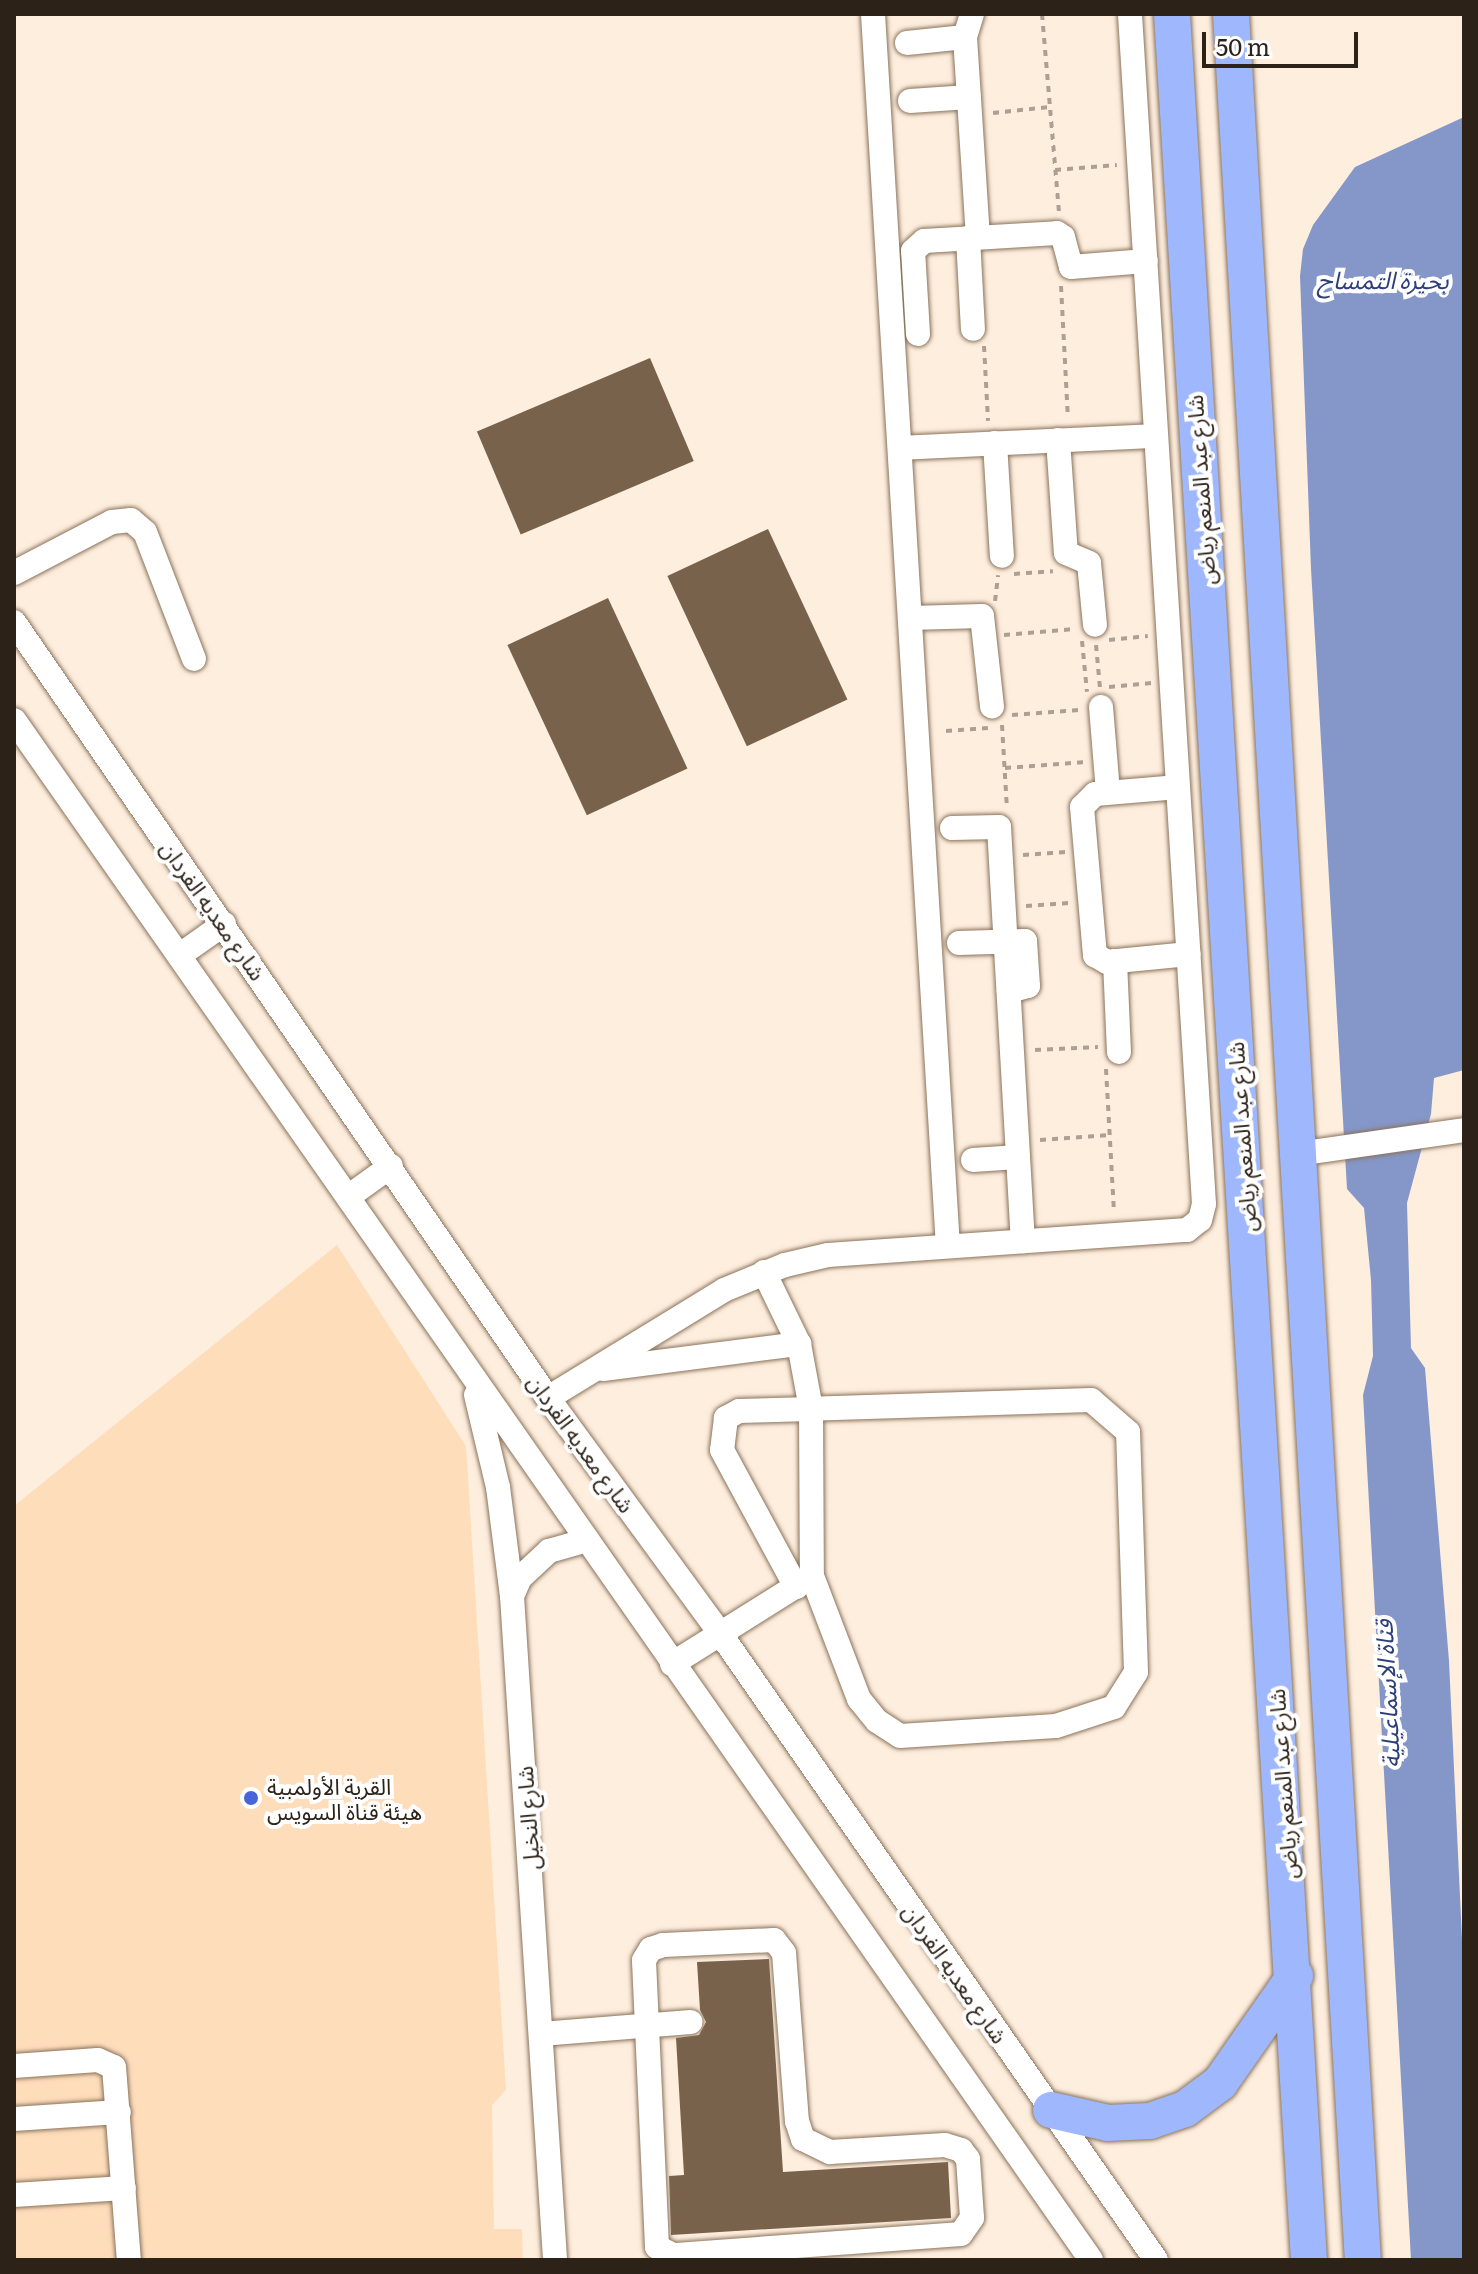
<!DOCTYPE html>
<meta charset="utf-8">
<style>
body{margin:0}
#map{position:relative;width:1478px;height:2274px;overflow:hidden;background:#feeede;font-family:Literata,"Noto Sans Arabic",serif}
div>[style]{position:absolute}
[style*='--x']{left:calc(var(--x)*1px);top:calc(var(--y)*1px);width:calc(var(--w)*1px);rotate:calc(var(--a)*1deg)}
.green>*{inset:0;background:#feddbb}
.water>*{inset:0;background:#8597c8}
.building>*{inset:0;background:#79624b;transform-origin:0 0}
.path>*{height:4px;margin-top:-2px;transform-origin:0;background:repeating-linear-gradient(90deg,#ada092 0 6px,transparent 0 12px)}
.roads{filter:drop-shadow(0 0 2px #8a735b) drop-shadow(0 0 2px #8a735b)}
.minor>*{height:24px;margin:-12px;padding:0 12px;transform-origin:12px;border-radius:12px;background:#fff}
.highway>*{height:36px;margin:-18px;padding:0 18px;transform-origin:18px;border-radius:18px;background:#9fb7fc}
.dots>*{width:22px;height:22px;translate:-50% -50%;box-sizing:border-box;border:4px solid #fff;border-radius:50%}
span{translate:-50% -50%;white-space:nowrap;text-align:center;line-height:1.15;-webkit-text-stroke:8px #fff;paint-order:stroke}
.street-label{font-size:22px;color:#2c2218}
.poi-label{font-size:22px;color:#2c2218}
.left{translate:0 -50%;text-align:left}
.water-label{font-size:24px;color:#2d3e7b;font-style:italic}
.frame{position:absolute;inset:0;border:16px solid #2c2218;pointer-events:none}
.scale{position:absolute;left:1202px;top:32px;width:156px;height:36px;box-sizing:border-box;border:4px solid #2c2218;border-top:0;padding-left:10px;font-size:24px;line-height:28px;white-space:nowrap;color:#2c2218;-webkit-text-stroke:6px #fff;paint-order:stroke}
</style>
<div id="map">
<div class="green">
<i style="clip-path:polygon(337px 1245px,466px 1446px,506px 2090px,492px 2105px,494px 2229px,522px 2229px,523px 2260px,14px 2260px,14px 1506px)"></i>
</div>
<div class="water">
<i style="clip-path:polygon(1464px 117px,1464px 1070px,1434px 1078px,1431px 1114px,1407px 1203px,1411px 1348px,1425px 1368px,1449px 1661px,1464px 1982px,1464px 2260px,1411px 2260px,1363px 1395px,1373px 1356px,1371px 1280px,1364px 1208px,1347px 1189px,1311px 569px,1300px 276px,1303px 249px,1313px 225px,1355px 167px)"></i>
</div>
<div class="building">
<i style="left:650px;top:358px;width:112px;height:188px;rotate:67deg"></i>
<i style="left:768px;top:529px;width:188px;height:111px;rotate:65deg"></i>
<i style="left:608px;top:598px;width:188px;height:111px;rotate:65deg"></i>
<i style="clip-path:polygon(769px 1959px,783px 2172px,948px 2162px,951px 2218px,671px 2235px,669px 2176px,684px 2175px,676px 2038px,699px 2035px,706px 2022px,700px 2010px,697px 1962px)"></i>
</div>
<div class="path">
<i style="--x:1042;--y:14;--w:199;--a:85.1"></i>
<i style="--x:993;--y:113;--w:57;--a:-6"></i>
<i style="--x:1055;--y:170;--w:62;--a:-4.6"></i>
<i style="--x:1061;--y:286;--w:132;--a:87"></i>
<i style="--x:984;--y:346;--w:75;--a:86.9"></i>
<i style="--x:1014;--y:574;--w:39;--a:-4"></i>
<i style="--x:995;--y:601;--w:26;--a:-83"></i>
<i style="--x:1004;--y:635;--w:71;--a:-4.8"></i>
<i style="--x:1109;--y:640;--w:39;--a:-6"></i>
<i style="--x:1082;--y:641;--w:51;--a:84.4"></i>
<i style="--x:1096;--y:645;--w:43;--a:84.7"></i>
<i style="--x:1109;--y:687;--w:43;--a:-5.3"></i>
<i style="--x:1012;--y:715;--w:67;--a:-4.3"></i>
<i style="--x:1002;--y:725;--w:83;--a:86.6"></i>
<i style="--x:946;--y:731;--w:42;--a:-4.1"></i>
<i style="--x:1005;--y:768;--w:81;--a:-4.2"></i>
<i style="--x:1023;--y:855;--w:43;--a:-4"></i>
<i style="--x:1026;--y:906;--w:43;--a:-4"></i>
<i style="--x:1035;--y:1050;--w:63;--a:-2.7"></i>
<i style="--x:1106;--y:1069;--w:143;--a:86.8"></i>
<i style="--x:1040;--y:1140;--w:70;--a:-4.1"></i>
</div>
<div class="roads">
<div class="minor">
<i style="--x:873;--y:14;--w:1234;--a:86.52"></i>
<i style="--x:972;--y:14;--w:24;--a:107"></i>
<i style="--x:965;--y:37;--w:201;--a:86.3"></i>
<i style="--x:907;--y:43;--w:58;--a:-5.9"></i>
<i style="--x:910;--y:101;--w:59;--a:-3.9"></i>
<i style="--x:968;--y:238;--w:91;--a:86.9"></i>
<i style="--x:918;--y:334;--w:83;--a:-93.4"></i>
<i style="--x:913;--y:251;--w:15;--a:-42"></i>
<i style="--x:924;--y:241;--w:133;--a:-3.4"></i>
<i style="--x:1057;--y:233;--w:7;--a:34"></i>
<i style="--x:1063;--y:237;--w:31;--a:75"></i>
<i style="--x:1071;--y:267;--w:75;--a:-4.6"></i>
<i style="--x:1058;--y:440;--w:113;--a:86"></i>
<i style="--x:1066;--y:553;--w:25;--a:23"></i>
<i style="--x:1089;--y:563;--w:62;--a:84.5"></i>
<i style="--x:995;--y:443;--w:113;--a:86.5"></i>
<i style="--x:900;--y:448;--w:256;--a:-2.7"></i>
<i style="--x:14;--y:573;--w:110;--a:-27.5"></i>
<i style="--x:112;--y:522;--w:19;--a:-6"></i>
<i style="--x:131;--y:520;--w:18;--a:41"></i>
<i style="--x:145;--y:532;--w:136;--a:68.9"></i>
<i style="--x:910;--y:618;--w:72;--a:-1.6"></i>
<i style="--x:982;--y:616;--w:91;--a:83.7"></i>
<i style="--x:14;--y:622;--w:942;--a:55.47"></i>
<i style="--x:548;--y:1398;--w:295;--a:53.8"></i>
<i style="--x:722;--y:1636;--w:760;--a:55.18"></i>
<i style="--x:1101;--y:707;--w:85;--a:85.3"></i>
<i style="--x:14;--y:720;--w:1879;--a:55.03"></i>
<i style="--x:1178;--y:787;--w:83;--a:175.2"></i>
<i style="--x:1095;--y:794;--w:18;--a:135"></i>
<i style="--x:1082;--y:807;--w:149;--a:85"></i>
<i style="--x:1095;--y:955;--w:14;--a:30"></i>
<i style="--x:1107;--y:962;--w:82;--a:-5.6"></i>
<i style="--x:952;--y:828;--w:47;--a:-1.2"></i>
<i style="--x:999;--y:827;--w:415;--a:86.7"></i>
<i style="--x:959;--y:943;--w:66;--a:-1.7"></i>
<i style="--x:1025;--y:941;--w:45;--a:86.2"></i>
<i style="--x:1028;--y:986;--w:20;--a:165"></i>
<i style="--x:180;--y:955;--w:54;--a:-35.2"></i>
<i style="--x:1115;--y:961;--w:91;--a:87.5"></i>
<i style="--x:1298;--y:1154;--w:168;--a:-8.2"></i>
<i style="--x:973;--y:1160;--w:45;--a:-3.8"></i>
<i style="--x:348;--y:1197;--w:53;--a:-35.8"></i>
<i style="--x:764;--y:1272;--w:80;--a:64.1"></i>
<i style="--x:799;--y:1344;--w:66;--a:79.5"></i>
<i style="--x:811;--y:1409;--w:167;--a:89.7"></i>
<i style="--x:812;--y:1576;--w:132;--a:69.1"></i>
<i style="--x:859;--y:1699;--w:28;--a:51"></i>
<i style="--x:877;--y:1721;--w:27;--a:33"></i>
<i style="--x:900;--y:1736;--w:156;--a:-3.7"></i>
<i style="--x:1056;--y:1726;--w:61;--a:-18.1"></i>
<i style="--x:1114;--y:1707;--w:41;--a:-57.8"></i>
<i style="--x:1136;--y:1672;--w:240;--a:-91.9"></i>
<i style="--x:1128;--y:1432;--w:49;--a:-139.1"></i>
<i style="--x:1091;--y:1400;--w:280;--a:178.2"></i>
<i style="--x:811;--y:1409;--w:72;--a:178.4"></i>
<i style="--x:739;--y:1411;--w:15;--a:152"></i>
<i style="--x:726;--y:1418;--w:32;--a:97"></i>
<i style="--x:722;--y:1450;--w:156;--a:61.6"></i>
<i style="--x:603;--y:1369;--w:198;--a:-7.3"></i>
<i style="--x:476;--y:1395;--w:95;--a:76.6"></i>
<i style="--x:498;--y:1487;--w:110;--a:82.7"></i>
<i style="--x:512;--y:1596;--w:665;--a:86.29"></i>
<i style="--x:548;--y:1398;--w:206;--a:-31.5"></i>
<i style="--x:724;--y:1290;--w:66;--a:-22.3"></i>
<i style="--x:785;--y:1265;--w:44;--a:-13.1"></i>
<i style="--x:828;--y:1255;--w:360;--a:-4"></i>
<i style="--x:1187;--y:1230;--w:16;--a:-38"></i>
<i style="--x:1200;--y:1220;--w:16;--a:-76"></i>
<i style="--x:1204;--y:1204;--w:1192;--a:-93.56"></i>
<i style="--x:512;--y:1596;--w:20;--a:-66"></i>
<i style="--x:520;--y:1578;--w:40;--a:-43"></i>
<i style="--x:549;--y:1551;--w:40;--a:-16"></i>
<i style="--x:672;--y:1664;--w:162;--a:-32.1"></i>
<i style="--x:774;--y:1940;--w:16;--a:52"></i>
<i style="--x:784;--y:1953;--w:169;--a:85.6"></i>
<i style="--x:797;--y:2121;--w:19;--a:72"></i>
<i style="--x:803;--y:2139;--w:30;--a:26"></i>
<i style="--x:830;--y:2152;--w:115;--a:-3.5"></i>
<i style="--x:945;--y:2145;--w:17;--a:17"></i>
<i style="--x:961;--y:2150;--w:11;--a:52"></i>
<i style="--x:968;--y:2159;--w:59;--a:86.1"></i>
<i style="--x:972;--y:2218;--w:19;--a:125"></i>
<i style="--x:961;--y:2234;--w:289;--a:175.8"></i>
<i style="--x:673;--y:2255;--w:18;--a:-153"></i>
<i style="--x:657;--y:2247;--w:287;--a:-92.6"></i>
<i style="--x:644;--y:1960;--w:13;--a:-58"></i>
<i style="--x:651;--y:1949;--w:13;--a:-18"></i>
<i style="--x:663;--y:1945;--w:111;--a:-2.6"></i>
<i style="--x:541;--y:2034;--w:150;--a:-4.6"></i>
<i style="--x:14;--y:2066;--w:84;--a:-4.1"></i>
<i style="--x:98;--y:2060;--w:17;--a:24"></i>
<i style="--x:114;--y:2067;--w:194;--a:85.6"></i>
<i style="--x:14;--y:2119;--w:105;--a:-3.8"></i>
<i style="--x:14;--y:2195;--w:110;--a:-3.6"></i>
</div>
<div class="highway">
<i style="--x:1172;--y:14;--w:2250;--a:86.51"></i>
<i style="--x:1231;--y:14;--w:2250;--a:86.64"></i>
<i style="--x:1051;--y:2110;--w:58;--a:12.8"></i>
<i style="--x:1108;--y:2123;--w:42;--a:-2.7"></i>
<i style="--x:1150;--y:2121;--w:37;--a:-19"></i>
<i style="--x:1185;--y:2109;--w:44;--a:-36.6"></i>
<i style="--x:1220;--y:2083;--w:131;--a:-55"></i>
</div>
</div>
<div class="dots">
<i style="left:251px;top:1798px;background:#4764d8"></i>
</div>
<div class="street-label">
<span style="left:1200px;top:490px;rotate:-94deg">شارع عبد المنعم رياض</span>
<span style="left:214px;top:910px;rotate:55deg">شارع معديه الفردان</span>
<span style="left:1241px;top:1137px;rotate:-94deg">شارع عبد المنعم رياض</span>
<span style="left:582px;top:1443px;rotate:54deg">شارع معديه الفردان</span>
<span style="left:1282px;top:1784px;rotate:-94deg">شارع عبد المنعم رياض</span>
<span style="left:527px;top:1818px;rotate:-94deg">شارع النخيل</span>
<span style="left:956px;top:1973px;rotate:55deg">شارع معديه الفردان</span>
</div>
<div class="poi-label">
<span class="left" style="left:267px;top:1798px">القرية الأولمبية<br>هيئة قناة السويس</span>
</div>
<div class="water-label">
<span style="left:1383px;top:279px">بحيرة التمساح</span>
<span style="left:1386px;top:1694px;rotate:-93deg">قناة الإسماعيلية</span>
</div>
<div class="frame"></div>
<div class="scale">50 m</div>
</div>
